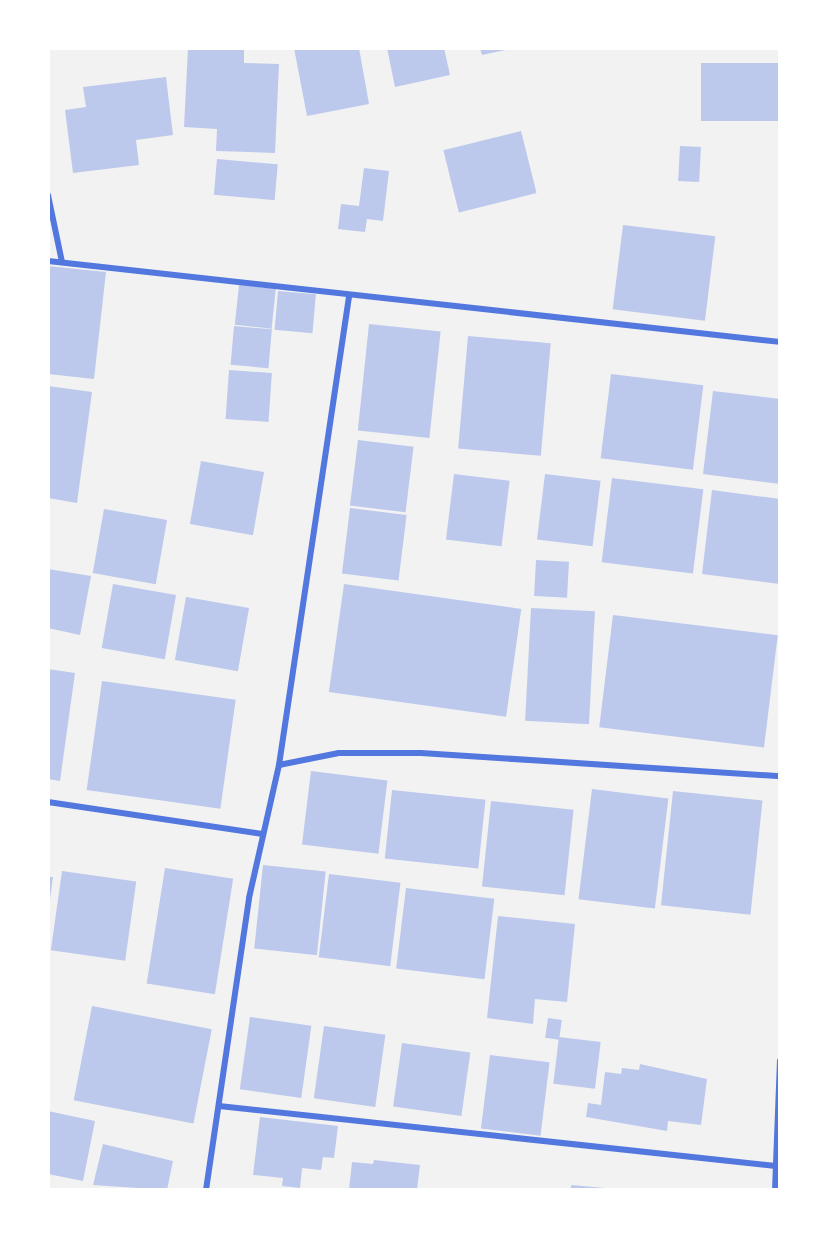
<!DOCTYPE html>
<style>
body{margin:0}
#map{position:relative;width:828px;height:1238px;overflow:hidden;background:#f2f2f2;font-family:"Roboto Condensed",sans-serif}
div>[style]{position:absolute}
[style*='--x']{left:calc(var(--x)*1px);top:calc(var(--y)*1px);width:calc(var(--w)*1px);rotate:calc(var(--a)*1deg)}
.building>*{inset:0;background:#bdc9ec;transform-origin:0 0}
.minor>*{height:6px;margin:-3px;padding:0 3px;transform-origin:3px;border-radius:3px;background:#5277de}
span{translate:-50% -50%;white-space:nowrap;text-align:center;line-height:1.15;-webkit-text-stroke:4.5px #fff;paint-order:stroke}
.frame{position:absolute;inset:0;border:50px solid #fff;pointer-events:none}
</style>
<div id="map">
<div class="building">
<i style="clip-path:polygon(188px 48px,244px 49px,244px 63px,279px 64px,275px 153px,216px 151px,217px 129px,184px 127px)"></i>
<i style="clip-path:polygon(294px 48px,359px 48px,369px 104px,307px 116px)"></i>
<i style="clip-path:polygon(387px 48px,444px 48px,450px 75px,395px 87px)"></i>
<i style="clip-path:polygon(480px 48px,510px 48px,510px 49px,482px 55px)"></i>
<i style="left:780px;top:63px;width:58px;height:79px;rotate:90deg"></i>
<i style="clip-path:polygon(166px 77px,173px 135px,136px 140px,139px 165px,73px 173px,65px 110px,86px 107px,83px 87px)"></i>
<i style="left:521px;top:131px;width:64px;height:80px;rotate:76deg"></i>
<i style="left:680px;top:146px;width:21px;height:35px;rotate:3deg"></i>
<i style="left:217px;top:159px;width:61px;height:36px;rotate:5deg"></i>
<i style="clip-path:polygon(364px 168px,389px 171px,383px 221px,367px 219px,365px 232px,338px 229px,341px 204px,359px 206px)"></i>
<i style="left:623px;top:225px;width:93px;height:85px;rotate:7deg"></i>
<i style="clip-path:polygon(48px 266px,106px 272px,94px 379px,48px 374px)"></i>
<i style="left:239px;top:285px;width:37px;height:40px;rotate:6deg"></i>
<i style="left:278px;top:291px;width:38px;height:39px;rotate:5deg"></i>
<i style="left:369px;top:324px;width:72px;height:107px;rotate:6deg"></i>
<i style="left:234px;top:326px;width:38px;height:39px;rotate:5deg"></i>
<i style="left:468px;top:336px;width:83px;height:113px;rotate:5deg"></i>
<i style="left:229px;top:370px;width:43px;height:49px;rotate:4deg"></i>
<i style="left:611px;top:374px;width:93px;height:85px;rotate:7deg"></i>
<i style="clip-path:polygon(48px 386px,92px 392px,77px 503px,48px 498px)"></i>
<i style="clip-path:polygon(713px 391px,780px 399px,780px 484px,703px 474px)"></i>
<i style="left:358px;top:440px;width:56px;height:66px;rotate:7deg"></i>
<i style="left:201px;top:461px;width:64px;height:64px;rotate:10deg"></i>
<i style="left:454px;top:474px;width:56px;height:66px;rotate:7deg"></i>
<i style="left:545px;top:474px;width:56px;height:66px;rotate:7deg"></i>
<i style="left:612px;top:478px;width:92px;height:85px;rotate:7deg"></i>
<i style="clip-path:polygon(712px 490px,780px 499px,780px 584px,702px 574px)"></i>
<i style="left:350px;top:508px;width:57px;height:66px;rotate:7deg"></i>
<i style="left:104px;top:509px;width:64px;height:65px;rotate:10deg"></i>
<i style="left:536px;top:560px;width:33px;height:36px;rotate:3deg"></i>
<i style="clip-path:polygon(48px 569px,91px 576px,80px 635px,48px 628px)"></i>
<i style="left:113px;top:584px;width:64px;height:65px;rotate:10deg"></i>
<i style="left:344px;top:584px;width:179px;height:109px;rotate:8deg"></i>
<i style="left:186px;top:597px;width:64px;height:64px;rotate:10deg"></i>
<i style="left:531px;top:608px;width:64px;height:113px;rotate:3deg"></i>
<i style="left:613px;top:615px;width:166px;height:113px;rotate:7deg"></i>
<i style="clip-path:polygon(48px 669px,75px 673px,60px 781px,48px 779px)"></i>
<i style="left:102px;top:681px;width:135px;height:110px;rotate:8deg"></i>
<i style="left:311px;top:771px;width:77px;height:74px;rotate:7deg"></i>
<i style="left:592px;top:789px;width:77px;height:111px;rotate:7deg"></i>
<i style="left:392px;top:790px;width:94px;height:69px;rotate:6deg"></i>
<i style="left:673px;top:791px;width:90px;height:115px;rotate:6deg"></i>
<i style="left:491px;top:801px;width:83px;height:86px;rotate:6deg"></i>
<i style="left:263px;top:865px;width:63px;height:84px;rotate:6deg"></i>
<i style="left:165px;top:868px;width:69px;height:117px;rotate:9deg"></i>
<i style="left:62px;top:871px;width:75px;height:80px;rotate:8deg"></i>
<i style="left:329px;top:874px;width:72px;height:84px;rotate:7deg"></i>
<i style="clip-path:polygon(48px 877px,53px 877px,49px 906px,48px 905px)"></i>
<i style="left:406px;top:888px;width:89px;height:81px;rotate:7deg"></i>
<i style="clip-path:polygon(498px 916px,575px 924px,567px 1002px,535px 999px,533px 1024px,487px 1018px)"></i>
<i style="left:92px;top:1006px;width:122px;height:96px;rotate:11deg"></i>
<i style="left:250px;top:1017px;width:62px;height:73px;rotate:8deg"></i>
<i style="left:548px;top:1018px;width:14px;height:20px;rotate:8deg"></i>
<i style="left:324px;top:1026px;width:62px;height:73px;rotate:8deg"></i>
<i style="left:559px;top:1037px;width:42px;height:47px;rotate:7deg"></i>
<i style="left:402px;top:1043px;width:69px;height:64px;rotate:8deg"></i>
<i style="left:490px;top:1055px;width:60px;height:74px;rotate:7deg"></i>
<i style="clip-path:polygon(640px 1064px,707px 1079px,701px 1125px,668px 1121px,667px 1131px,586px 1117px,588px 1103px,601px 1105px,605px 1072px,621px 1074px,622px 1068px,639px 1070px)"></i>
<i style="clip-path:polygon(48px 1111px,95px 1121px,83px 1181px,48px 1174px)"></i>
<i style="clip-path:polygon(260px 1117px,338px 1126px,334px 1158px,323px 1157px,321px 1170px,302px 1168px,300px 1188px,282px 1186px,283px 1178px,253px 1175px)"></i>
<i style="clip-path:polygon(103px 1144px,173px 1161px,167px 1190px,93px 1185px)"></i>
<i style="clip-path:polygon(374px 1160px,420px 1165px,417px 1190px,349px 1190px,352px 1162px,373px 1164px)"></i>
<i style="clip-path:polygon(571px 1185px,605px 1188px,605px 1190px,571px 1190px)"></i>
</div>
<div class="minor">
<i style="--x:48;--y:195;--w:68;--a:78.2"></i>
<i style="--x:48;--y:261;--w:736;--a:6.31"></i>
<i style="--x:279;--y:765;--w:474;--a:-81.5"></i>
<i style="--x:48;--y:802;--w:217;--a:8.5"></i>
<i style="--x:219;--y:1106;--w:560;--a:6.15"></i>
<i style="--x:206;--y:1190;--w:295;--a:-81.6"></i>
<i style="--x:249;--y:898;--w:136;--a:-77.3"></i>
<i style="--x:279;--y:765;--w:61;--a:-11.3"></i>
<i style="--x:339;--y:753;--w:82;--a:0"></i>
<i style="--x:421;--y:753;--w:360;--a:3.7"></i>
<i style="--x:775;--y:1190;--w:129;--a:-87.8"></i>
</div>
<div class="frame"></div>
</div>
